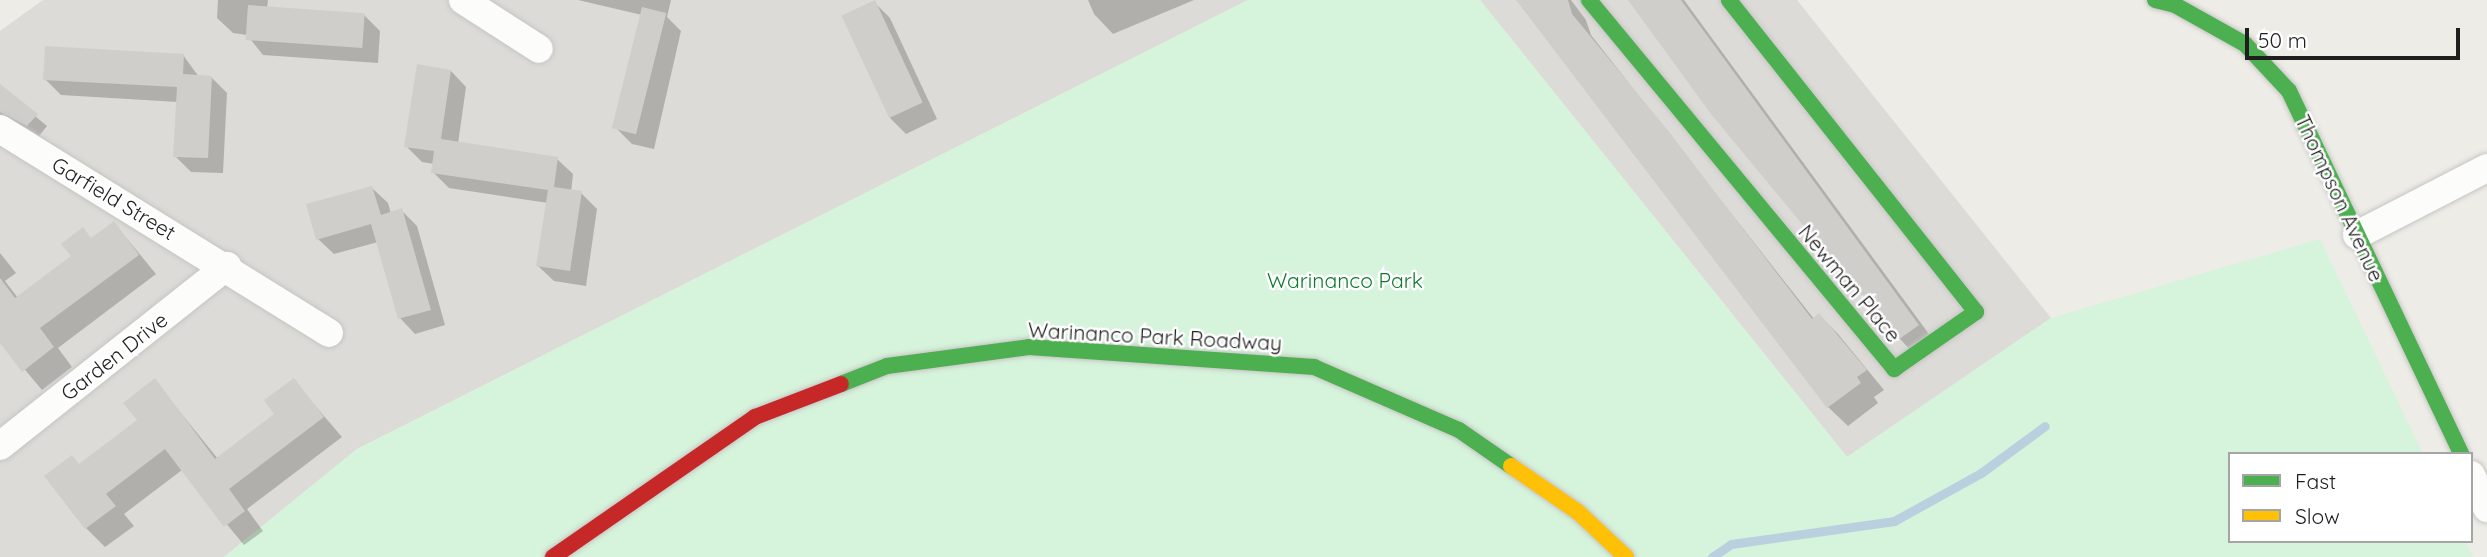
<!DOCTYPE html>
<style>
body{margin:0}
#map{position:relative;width:2487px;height:557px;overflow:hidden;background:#edece7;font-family:Quicksand,sans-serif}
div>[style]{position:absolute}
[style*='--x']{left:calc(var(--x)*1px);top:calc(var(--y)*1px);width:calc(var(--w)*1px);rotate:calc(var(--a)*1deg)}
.residential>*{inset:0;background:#dcdbd8}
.park>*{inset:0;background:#d6f3db}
.shadow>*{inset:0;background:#0003}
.stream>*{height:9px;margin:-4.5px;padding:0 4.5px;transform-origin:4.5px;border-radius:4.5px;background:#bbd0df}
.building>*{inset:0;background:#cfceca;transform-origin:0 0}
.roads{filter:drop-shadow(0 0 2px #c5c5c3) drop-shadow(0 0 2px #c5c5c3)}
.street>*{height:28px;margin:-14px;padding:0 14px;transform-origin:14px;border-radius:14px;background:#fcfcfb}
.fast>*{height:16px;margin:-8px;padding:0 8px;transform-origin:8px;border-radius:8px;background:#4caf50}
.slow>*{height:16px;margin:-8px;padding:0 8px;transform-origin:8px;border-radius:8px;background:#ffc107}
.jam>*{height:16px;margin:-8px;padding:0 8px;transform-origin:8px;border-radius:8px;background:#c62828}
span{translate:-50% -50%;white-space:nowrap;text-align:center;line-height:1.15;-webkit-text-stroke:5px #fff;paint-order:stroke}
.street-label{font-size:21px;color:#1e1e1e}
.park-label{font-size:21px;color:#0f7a2e}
.legend{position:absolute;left:2228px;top:452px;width:245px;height:91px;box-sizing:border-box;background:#fff;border:2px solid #a5a5a5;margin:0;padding:9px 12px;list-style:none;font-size:21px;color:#1e1e1e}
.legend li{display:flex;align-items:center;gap:14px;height:35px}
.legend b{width:35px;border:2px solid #a5a5a5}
.scale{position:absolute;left:2245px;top:28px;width:215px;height:32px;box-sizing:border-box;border:4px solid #1e1e1e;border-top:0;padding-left:9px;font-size:21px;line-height:24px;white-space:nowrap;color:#1e1e1e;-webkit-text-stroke:5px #fff;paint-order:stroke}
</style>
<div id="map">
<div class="residential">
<i style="clip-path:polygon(43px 0,1248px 0,357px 449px,224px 557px,0 557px,0 31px)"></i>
<i style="clip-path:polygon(1480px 0,1797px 0,2051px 318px,1847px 457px)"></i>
</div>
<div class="park">
<i style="clip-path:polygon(1248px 0,1480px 0,1847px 457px,2051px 318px,2320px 239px,2423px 454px,2230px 454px,2230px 541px,2465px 541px,2473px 557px,224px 557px,357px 449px)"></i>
</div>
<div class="shadow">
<i style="clip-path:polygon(218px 0,268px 0,267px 8px,364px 15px,380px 31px,378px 63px,263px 55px,247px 35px,233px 33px,217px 18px)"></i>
<i style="clip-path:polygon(578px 0,671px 0,667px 17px,681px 31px,654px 149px,632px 144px,616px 128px,642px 15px)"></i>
<i style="clip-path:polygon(1088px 0,1194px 0,1113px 34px,1094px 14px)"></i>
<i style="clip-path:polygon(1518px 0,1571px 0,1586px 20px,1591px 35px,1814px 319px,1819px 315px,1838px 334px,1884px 390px,1874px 397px,1878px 403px,1848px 426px,1828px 407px)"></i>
<i style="clip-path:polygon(1630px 0,1684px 0,1937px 345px,1918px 358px,1899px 338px)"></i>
<i style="clip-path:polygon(874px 2px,890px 18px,937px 119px,906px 134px,890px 118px)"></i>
<i style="clip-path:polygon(183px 55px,199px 77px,211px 77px,227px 93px,223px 173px,191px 172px,175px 156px,178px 102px,61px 95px,45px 79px)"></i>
<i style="clip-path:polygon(451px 71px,466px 87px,458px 144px,557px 159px,573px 174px,571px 192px,581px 193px,597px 209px,586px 286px,554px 281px,538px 266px,548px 203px,449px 188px,433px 172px,434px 164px,422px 162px,406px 146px)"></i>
<i style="clip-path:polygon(0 87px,47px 126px,39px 136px,21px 125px,0 126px)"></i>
<i style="clip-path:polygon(372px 188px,388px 203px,391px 214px,401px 210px,417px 226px,445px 325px,415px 334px,400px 318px,378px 242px,334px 254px,318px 239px)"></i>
<i style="clip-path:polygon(114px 223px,156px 274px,58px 348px,72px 367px,42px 390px,0 340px,0 253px,16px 273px,5px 281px,18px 298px)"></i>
<i style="clip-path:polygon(293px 380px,342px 437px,247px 509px,263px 531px,244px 545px,182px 470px,124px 514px,134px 526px,105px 547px,86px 528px,80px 465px,139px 421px,155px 381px,218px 459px,277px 414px)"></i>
</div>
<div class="stream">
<i style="--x:1712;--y:557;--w:23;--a:-34"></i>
<i style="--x:1731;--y:544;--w:165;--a:-8"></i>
<i style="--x:1894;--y:521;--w:99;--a:-28.9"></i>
<i style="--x:1981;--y:473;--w:79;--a:-36.3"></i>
</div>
<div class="building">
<i style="left:875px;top:0;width:113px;height:37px;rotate:65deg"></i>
<i style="clip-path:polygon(1516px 0,1568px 0,1572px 14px,1666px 128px,1812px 319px,1819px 313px,1867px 370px,1857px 377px,1861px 383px,1827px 408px)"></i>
<i style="clip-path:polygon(1628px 0,1681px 0,1919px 325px,1898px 340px,1711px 114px)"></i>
<i style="left:248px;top:5px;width:117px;height:35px;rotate:4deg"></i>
<i style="left:642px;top:7px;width:25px;height:125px;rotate:14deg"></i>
<i style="clip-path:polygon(45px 46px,184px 54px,183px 74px,212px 76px,208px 158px,173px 157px,177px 87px,43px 80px)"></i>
<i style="clip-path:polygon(417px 64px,451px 70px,441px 139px,558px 157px,554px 187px,582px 191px,570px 271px,536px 266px,548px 190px,431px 173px,434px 151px,404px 147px)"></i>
<i style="clip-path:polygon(0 84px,38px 114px,27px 126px,0 112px)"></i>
<i style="clip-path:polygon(372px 186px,381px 215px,402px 208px,431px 310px,398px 319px,371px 224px,316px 240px,306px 204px)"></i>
<i style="clip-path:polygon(114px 221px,139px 255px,40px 328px,54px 347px,22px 372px,0 343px,0 278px,15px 298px,71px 256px,61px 244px,83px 227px,91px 238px)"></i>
<i style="clip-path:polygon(155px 378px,215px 459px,274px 414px,264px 400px,294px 378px,324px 417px,229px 489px,245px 511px,224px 527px,165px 449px,106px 494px,116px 506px,85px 529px,44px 476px,72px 455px,79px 464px,137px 420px,123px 403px)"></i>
</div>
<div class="roads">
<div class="street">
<i style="--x:463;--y:0;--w:90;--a:32.8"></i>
<i style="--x:0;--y:129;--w:387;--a:31.8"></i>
<i style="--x:2357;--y:235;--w:146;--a:-27.3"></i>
<i style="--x:0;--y:446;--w:290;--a:-38.4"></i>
<i style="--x:2471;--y:475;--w:37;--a:64"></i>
</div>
<div class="fast">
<i style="--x:1589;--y:0;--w:479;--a:50.4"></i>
<i style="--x:1894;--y:369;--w:100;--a:-34.8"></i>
<i style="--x:1976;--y:312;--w:398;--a:-128.4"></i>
<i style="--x:2155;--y:0;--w:21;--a:14"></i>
<i style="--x:2175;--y:5;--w:80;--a:29.1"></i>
<i style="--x:2245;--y:44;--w:64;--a:46.9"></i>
<i style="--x:2289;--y:91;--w:402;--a:64.6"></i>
<i style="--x:841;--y:384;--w:49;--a:-21.4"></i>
<i style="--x:887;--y:366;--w:143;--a:-7.6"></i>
<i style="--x:1029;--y:347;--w:286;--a:4"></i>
<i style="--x:1314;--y:367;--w:158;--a:23.5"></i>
<i style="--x:1459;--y:430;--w:63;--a:34.7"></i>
</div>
<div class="slow">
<i style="--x:1511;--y:466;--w:81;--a:34.5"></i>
<i style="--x:1578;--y:512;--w:66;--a:43.2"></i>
</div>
<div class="jam">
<i style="--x:553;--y:557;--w:246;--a:-34.7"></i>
<i style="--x:755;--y:417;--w:92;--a:-21"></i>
</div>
</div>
<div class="street-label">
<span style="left:114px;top:198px;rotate:31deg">Garfield Street</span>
<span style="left:2340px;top:198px;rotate:65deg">Thompson Avenue</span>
<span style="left:1850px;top:283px;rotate:50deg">Newman Place</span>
<span style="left:1155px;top:336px;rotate:3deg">Warinanco Park Roadway</span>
<span style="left:114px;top:356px;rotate:-38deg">Garden Drive</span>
</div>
<div class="park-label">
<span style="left:1345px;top:280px">Warinanco Park</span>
</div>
<ul class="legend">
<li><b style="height:9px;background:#4caf50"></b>Fast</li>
<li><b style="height:9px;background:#ffc107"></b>Slow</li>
</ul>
<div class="scale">50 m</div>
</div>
